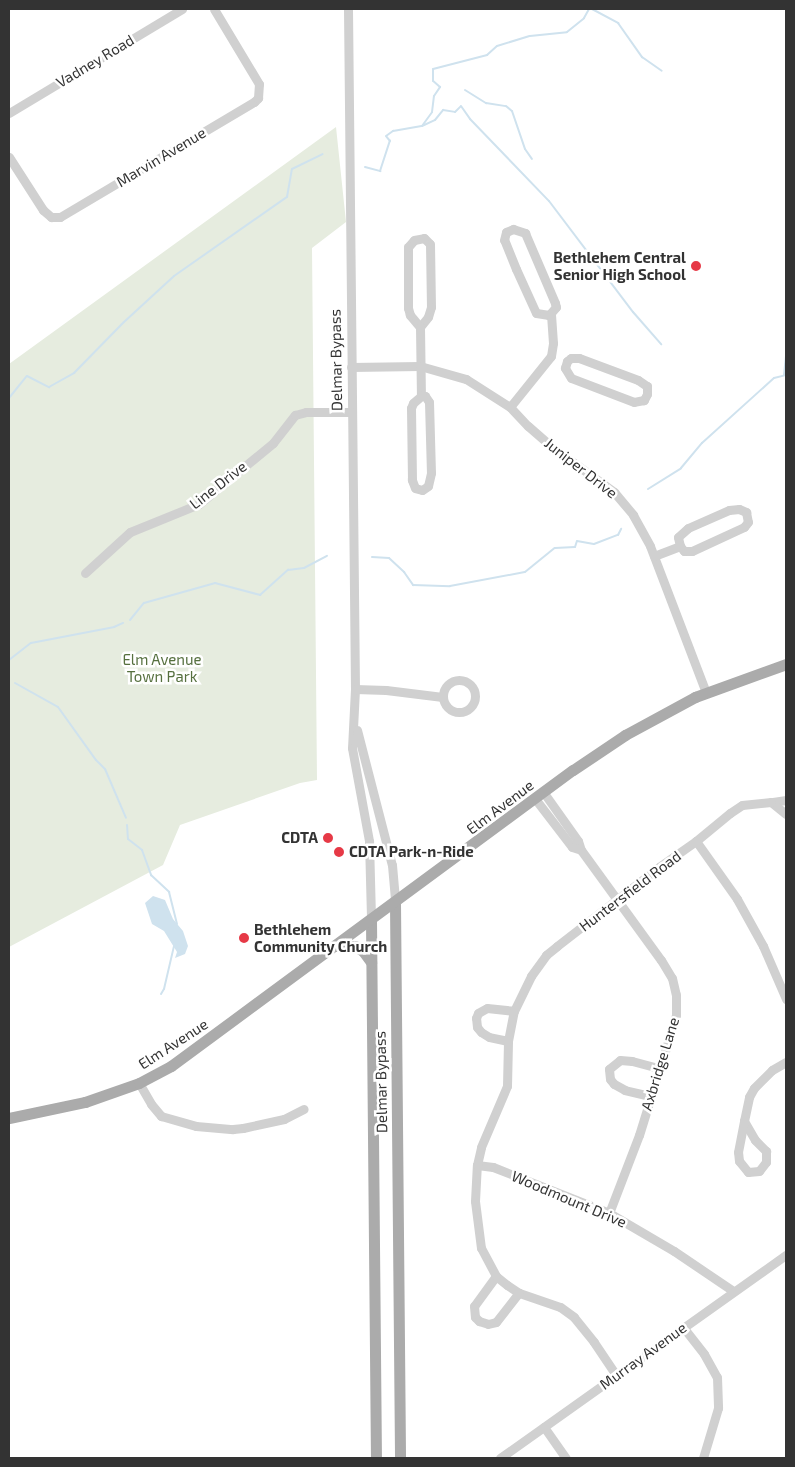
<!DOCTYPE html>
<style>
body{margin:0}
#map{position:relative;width:795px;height:1467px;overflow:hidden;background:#fff;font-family:"Exo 2",sans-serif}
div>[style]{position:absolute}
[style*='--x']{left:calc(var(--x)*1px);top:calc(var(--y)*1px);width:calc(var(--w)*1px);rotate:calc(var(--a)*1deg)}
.green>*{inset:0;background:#e6ecdf}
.water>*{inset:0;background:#cfe2ee}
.stream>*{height:2px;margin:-1px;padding:0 1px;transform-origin:1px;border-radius:1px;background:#cfe2ee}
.minor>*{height:9px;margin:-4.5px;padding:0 4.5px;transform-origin:4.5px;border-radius:4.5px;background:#d0d0d0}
.minor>.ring{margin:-4.5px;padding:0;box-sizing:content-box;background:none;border:9px solid #d0d0d0;border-radius:50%}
.major>*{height:11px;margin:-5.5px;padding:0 5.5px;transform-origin:5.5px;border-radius:5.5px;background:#ababab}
.dots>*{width:14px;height:14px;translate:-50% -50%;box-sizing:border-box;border:2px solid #fff;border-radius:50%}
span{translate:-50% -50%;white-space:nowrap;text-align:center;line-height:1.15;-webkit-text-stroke:5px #fff;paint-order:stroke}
.street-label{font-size:15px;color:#333}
.poi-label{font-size:15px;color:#333;font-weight:700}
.right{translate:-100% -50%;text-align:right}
.left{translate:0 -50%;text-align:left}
.park-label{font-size:15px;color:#56703f}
.frame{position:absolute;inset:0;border:10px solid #333;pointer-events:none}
</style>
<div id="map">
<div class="green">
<i style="clip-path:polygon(336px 127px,346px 222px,312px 248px,317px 780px,300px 783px,180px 825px,163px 865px,9px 947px,9px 364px)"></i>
</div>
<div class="water">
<i style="clip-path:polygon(153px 896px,165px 900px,173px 919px,183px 931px,188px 946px,185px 954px,175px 958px,177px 952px,164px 931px,152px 924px,145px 903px)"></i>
</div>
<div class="stream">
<i style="--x:592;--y:9;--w:30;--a:28"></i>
<i style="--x:618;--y:23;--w:42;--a:54.8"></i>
<i style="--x:642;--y:57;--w:24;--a:35"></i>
<i style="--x:465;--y:90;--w:25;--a:32"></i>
<i style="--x:486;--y:103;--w:20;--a:9"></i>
<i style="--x:506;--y:106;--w:8;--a:40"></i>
<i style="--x:512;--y:111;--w:40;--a:71.1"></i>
<i style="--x:525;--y:149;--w:12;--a:55"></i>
<i style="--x:422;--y:126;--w:14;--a:-25"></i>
<i style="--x:435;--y:120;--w:13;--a:-51"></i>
<i style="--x:443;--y:110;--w:12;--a:9"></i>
<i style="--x:455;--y:112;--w:8;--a:-45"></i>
<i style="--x:461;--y:106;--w:16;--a:55"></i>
<i style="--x:470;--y:119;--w:114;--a:46.1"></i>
<i style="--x:549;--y:201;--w:139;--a:52.9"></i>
<i style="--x:633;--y:312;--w:43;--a:48.8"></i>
<i style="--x:365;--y:167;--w:16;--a:15"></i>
<i style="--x:380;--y:171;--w:32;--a:-72"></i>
<i style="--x:390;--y:141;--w:6;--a:-129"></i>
<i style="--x:386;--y:136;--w:9;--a:-36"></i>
<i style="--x:393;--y:131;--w:29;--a:-10"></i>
<i style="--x:422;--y:126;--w:17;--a:-54"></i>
<i style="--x:432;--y:112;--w:16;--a:-83"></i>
<i style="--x:434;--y:96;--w:11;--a:-56"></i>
<i style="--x:440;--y:87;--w:9;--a:-139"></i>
<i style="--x:433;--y:81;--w:12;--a:-90"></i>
<i style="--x:433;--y:69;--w:56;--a:-14.5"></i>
<i style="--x:487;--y:55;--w:13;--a:-42"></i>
<i style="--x:497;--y:46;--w:34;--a:-17"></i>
<i style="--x:530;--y:36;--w:37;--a:-6"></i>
<i style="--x:567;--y:32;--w:22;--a:-39"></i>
<i style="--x:584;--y:18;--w:10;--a:-61"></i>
<i style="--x:784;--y:375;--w:20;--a:-84"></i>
<i style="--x:9;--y:398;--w:28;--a:-51"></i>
<i style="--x:27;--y:376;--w:25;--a:27"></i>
<i style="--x:49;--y:387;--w:29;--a:-29"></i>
<i style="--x:74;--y:373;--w:71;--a:-45.6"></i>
<i style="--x:124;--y:322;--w:68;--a:-42.6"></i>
<i style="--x:174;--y:276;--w:138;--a:-35"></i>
<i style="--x:287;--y:197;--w:28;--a:-80"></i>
<i style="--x:292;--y:169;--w:34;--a:-26"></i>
<i style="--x:648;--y:489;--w:39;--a:-32"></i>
<i style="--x:681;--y:468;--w:33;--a:-50"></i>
<i style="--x:702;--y:443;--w:97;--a:-42.1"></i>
<i style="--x:774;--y:378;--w:12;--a:-14"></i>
<i style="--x:372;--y:557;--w:17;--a:3"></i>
<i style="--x:389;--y:558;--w:21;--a:43"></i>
<i style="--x:404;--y:572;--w:16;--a:55"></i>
<i style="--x:413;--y:585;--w:37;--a:2"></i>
<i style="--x:450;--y:586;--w:76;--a:-10.6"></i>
<i style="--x:525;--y:572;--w:38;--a:-39"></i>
<i style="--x:555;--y:548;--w:20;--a:-3"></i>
<i style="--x:575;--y:547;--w:6;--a:-72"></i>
<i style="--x:577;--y:541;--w:17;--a:10"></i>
<i style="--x:594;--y:544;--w:26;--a:-21"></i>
<i style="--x:618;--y:535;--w:7;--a:-63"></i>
<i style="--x:130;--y:620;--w:22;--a:-51"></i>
<i style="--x:144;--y:603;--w:74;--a:-15.7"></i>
<i style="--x:215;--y:583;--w:47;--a:14.9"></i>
<i style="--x:260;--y:595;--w:38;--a:-42"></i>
<i style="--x:288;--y:570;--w:16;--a:-7"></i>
<i style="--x:304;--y:568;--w:26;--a:-28"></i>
<i style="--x:9;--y:660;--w:28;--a:-38"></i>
<i style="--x:31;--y:643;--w:85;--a:-10.9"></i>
<i style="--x:114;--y:627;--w:10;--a:-24"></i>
<i style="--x:15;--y:683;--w:49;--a:29.2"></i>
<i style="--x:58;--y:707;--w:65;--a:54.4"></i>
<i style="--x:96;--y:760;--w:13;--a:45"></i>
<i style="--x:105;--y:769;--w:53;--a:66.8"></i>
<i style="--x:127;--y:825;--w:14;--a:86"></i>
<i style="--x:128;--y:839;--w:18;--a:38"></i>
<i style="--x:142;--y:850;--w:27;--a:70"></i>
<i style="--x:151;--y:875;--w:25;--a:43"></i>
<i style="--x:169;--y:892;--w:33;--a:76"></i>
<i style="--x:161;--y:994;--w:6;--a:-59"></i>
<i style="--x:164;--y:989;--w:44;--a:-76.9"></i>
</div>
<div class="minor">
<i style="--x:348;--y:9;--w:680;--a:89.41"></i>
<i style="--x:355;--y:689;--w:59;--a:92.9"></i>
<i style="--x:352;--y:748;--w:95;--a:79.6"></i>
<i style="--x:369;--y:841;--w:79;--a:88.5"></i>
<i style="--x:9;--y:113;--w:202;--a:-31"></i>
<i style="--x:9;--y:157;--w:63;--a:57.3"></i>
<i style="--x:43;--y:210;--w:11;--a:41"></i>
<i style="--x:51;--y:217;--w:9;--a:0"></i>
<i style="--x:60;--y:217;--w:226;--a:-30.7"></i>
<i style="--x:254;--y:102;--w:6;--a:-45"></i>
<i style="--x:258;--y:98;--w:14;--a:-86"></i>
<i style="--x:259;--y:84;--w:87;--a:-121"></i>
<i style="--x:513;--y:229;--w:13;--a:18"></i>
<i style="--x:525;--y:233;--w:76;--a:66.8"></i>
<i style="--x:555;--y:303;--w:4;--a:76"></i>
<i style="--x:556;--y:307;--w:11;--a:131"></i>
<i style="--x:549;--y:315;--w:13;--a:-171"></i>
<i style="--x:536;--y:313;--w:48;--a:-114.4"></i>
<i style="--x:516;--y:269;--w:31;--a:-112"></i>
<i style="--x:504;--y:240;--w:8;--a:-76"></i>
<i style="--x:506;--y:232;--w:8;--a:-23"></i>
<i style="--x:424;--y:238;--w:8;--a:45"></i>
<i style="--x:430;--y:244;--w:63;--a:89.1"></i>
<i style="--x:431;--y:307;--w:10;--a:107"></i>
<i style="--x:428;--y:317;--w:13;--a:129"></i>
<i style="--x:420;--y:327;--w:16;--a:-130"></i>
<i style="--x:410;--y:315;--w:7;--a:-106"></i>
<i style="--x:408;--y:308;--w:61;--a:-90"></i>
<i style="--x:408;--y:247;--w:9;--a:-49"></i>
<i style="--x:414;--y:240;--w:10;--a:-11"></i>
<i style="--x:420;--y:327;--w:69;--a:89.2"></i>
<i style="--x:571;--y:358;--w:8;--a:0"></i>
<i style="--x:579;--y:358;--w:63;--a:20.4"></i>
<i style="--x:638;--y:380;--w:11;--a:34"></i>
<i style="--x:647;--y:386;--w:8;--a:90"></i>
<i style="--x:647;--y:394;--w:7;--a:117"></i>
<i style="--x:644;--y:400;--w:10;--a:169"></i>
<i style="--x:634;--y:402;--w:67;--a:-159.1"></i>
<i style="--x:571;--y:378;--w:12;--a:-121"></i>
<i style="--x:565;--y:368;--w:7;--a:-74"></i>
<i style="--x:567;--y:361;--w:5;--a:-37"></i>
<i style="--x:351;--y:367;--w:69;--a:-0.8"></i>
<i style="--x:420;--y:366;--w:48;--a:15.8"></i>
<i style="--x:466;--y:379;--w:52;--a:32.5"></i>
<i style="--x:510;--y:407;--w:26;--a:47"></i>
<i style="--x:528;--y:426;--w:37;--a:41"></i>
<i style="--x:556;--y:450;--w:72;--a:35.9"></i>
<i style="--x:614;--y:492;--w:30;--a:50"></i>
<i style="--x:633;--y:515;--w:35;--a:61"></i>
<i style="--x:650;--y:546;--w:157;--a:69.1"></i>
<i style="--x:421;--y:396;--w:4;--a:0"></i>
<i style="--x:425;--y:396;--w:7;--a:56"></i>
<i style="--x:429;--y:402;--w:71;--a:88.4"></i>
<i style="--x:431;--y:473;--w:13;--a:103"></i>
<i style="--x:428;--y:486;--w:7;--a:146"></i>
<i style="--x:422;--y:490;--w:7;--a:-164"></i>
<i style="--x:415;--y:488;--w:9;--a:-111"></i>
<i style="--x:412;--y:480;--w:72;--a:-90.8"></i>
<i style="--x:411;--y:408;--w:5;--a:-68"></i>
<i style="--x:413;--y:403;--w:11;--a:-41"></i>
<i style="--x:510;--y:407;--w:65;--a:-51.2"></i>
<i style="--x:551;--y:356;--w:13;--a:-81"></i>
<i style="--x:553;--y:343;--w:29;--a:-94"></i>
<i style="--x:739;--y:509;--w:8;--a:23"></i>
<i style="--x:746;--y:512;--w:10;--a:79"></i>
<i style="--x:748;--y:522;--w:6;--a:129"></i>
<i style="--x:744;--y:527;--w:57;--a:155.2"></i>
<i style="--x:692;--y:551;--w:8;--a:180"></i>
<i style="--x:684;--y:551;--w:6;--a:-129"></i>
<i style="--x:680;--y:546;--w:9;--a:-103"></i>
<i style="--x:678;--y:537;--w:13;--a:-42"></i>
<i style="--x:688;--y:528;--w:45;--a:-23.7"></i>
<i style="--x:729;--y:510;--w:10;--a:-6"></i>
<i style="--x:654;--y:556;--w:28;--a:-21"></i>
<i style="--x:85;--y:573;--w:61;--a:-42.3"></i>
<i style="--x:130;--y:532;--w:74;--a:-22.1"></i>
<i style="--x:199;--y:504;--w:96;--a:-39.5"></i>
<i style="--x:273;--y:443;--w:36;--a:-52"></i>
<i style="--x:295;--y:415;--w:11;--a:-15"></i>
<i style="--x:306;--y:412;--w:46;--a:0"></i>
<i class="ring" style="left:443px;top:680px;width:23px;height:23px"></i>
<i style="--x:355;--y:689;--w:31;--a:2"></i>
<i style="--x:386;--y:690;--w:57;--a:7"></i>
<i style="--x:357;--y:730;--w:139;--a:75.5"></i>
<i style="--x:392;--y:865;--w:38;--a:85"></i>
<i style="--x:544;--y:793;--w:59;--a:54.7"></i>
<i style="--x:578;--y:841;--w:9;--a:72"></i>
<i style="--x:581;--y:850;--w:136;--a:54"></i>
<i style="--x:661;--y:960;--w:21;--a:59"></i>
<i style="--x:672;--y:978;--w:17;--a:77"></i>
<i style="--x:676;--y:995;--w:20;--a:90"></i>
<i style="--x:676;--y:1015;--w:34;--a:107"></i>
<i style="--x:666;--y:1048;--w:91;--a:107.2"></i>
<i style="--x:639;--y:1135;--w:84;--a:111"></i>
<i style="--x:536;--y:800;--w:59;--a:52.5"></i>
<i style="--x:572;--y:847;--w:9;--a:18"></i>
<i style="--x:786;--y:800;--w:15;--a:172"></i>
<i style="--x:771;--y:802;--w:19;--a:39"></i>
<i style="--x:696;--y:841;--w:71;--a:54.7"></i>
<i style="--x:737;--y:899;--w:54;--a:61"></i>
<i style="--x:763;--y:946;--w:58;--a:66.5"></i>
<i style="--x:508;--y:1041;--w:19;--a:-168"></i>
<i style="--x:489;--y:1037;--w:9;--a:-148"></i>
<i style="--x:481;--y:1032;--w:6;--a:-129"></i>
<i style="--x:477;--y:1027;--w:9;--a:-96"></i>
<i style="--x:476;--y:1018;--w:5;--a:-68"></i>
<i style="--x:478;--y:1013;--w:10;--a:-29"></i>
<i style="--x:487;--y:1008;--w:27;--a:6"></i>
<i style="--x:139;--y:1083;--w:24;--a:60"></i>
<i style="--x:151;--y:1104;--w:16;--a:50"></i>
<i style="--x:161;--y:1116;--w:36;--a:16"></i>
<i style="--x:196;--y:1126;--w:37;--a:5"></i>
<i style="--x:233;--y:1129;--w:10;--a:-6"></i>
<i style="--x:243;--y:1128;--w:42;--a:-12.4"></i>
<i style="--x:284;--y:1119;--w:22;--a:-27"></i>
<i style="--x:650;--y:1096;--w:26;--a:-167"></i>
<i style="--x:625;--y:1090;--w:13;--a:-151"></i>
<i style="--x:614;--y:1084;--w:6;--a:-129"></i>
<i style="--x:610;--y:1079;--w:10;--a:-96"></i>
<i style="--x:609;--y:1069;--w:14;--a:-39"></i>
<i style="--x:620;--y:1060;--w:12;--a:5"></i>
<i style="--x:632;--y:1061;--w:28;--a:15"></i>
<i style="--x:744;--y:1121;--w:22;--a:60"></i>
<i style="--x:755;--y:1140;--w:16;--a:45"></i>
<i style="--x:766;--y:1151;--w:11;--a:90"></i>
<i style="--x:766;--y:1162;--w:11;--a:128"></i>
<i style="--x:759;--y:1171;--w:11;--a:175"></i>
<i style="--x:748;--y:1172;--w:14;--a:-129"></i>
<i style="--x:739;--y:1161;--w:9;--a:-96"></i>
<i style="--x:738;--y:1152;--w:32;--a:-79"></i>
<i style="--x:744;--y:1121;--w:25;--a:-78"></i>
<i style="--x:749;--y:1097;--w:10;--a:-61"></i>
<i style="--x:754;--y:1088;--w:25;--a:-45"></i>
<i style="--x:772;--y:1070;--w:16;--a:-30"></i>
<i style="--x:477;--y:1165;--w:16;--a:7"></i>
<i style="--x:493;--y:1167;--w:125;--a:21.6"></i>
<i style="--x:609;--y:1213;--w:75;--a:30.3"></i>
<i style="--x:674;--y:1251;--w:71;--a:34.1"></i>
<i style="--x:496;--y:1276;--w:37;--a:126"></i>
<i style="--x:474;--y:1306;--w:11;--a:85"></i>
<i style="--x:475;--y:1317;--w:6;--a:45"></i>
<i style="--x:479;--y:1321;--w:9;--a:18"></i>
<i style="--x:488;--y:1324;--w:8;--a:-14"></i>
<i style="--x:496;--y:1322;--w:37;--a:-52"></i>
<i style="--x:683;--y:1327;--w:34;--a:52"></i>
<i style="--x:704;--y:1354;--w:26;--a:61"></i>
<i style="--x:717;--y:1377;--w:31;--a:88"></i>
<i style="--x:718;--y:1408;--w:52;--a:106.7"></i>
<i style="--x:616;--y:1375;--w:40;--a:-124"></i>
<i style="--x:594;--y:1342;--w:32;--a:-129"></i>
<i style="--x:574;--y:1317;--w:17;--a:-144"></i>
<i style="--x:560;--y:1307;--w:43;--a:-161.1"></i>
<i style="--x:519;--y:1293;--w:14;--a:-146"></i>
<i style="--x:507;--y:1285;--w:14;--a:-141"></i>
<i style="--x:496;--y:1276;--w:32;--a:-118"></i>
<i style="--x:481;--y:1248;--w:47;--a:-97.3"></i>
<i style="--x:475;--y:1201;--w:36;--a:-87"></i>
<i style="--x:477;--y:1165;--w:18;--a:-77"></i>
<i style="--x:481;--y:1147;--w:66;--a:-66.9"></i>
<i style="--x:507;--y:1086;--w:45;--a:-88.7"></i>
<i style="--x:508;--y:1041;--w:31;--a:-79"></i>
<i style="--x:514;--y:1011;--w:39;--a:-64"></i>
<i style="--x:531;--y:976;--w:26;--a:-54"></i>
<i style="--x:546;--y:955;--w:14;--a:-39"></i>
<i style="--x:557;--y:946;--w:129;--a:-37.8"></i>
<i style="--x:659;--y:867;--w:45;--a:-35.1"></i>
<i style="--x:696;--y:841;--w:44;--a:-39.5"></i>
<i style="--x:730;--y:813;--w:14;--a:-34"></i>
<i style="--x:742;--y:805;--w:29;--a:-6"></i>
<i style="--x:544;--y:1427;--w:38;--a:55"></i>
<i style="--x:500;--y:1458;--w:351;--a:-35.4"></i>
</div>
<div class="major">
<i style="--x:395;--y:903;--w:555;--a:89.48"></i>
<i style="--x:371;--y:920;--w:538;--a:89.47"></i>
<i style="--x:336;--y:946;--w:19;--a:0"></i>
<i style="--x:355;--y:946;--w:9;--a:32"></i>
<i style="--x:363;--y:951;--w:14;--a:54"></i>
<i style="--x:9;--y:1118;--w:78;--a:-11.9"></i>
<i style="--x:85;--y:1102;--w:57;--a:-19.4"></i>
<i style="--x:139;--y:1083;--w:36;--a:-28"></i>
<i style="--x:171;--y:1066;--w:499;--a:-36.4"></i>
<i style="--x:573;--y:770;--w:63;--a:-33.9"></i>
<i style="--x:625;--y:735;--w:80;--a:-28.5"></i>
<i style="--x:695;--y:697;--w:97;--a:-19.9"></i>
</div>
<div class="dots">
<i style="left:696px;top:266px;background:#e63946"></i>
<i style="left:328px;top:838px;background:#e63946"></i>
<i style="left:339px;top:852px;background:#e63946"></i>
<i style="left:244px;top:938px;background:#e63946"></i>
</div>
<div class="street-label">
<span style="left:95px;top:61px;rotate:-31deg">Vadney Road</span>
<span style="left:161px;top:157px;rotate:-31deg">Marvin Avenue</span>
<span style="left:336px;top:360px;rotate:-91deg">Delmar Bypass</span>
<span style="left:581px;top:468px;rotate:38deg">Juniper Drive</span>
<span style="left:218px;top:485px;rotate:-38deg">Line Drive</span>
<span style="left:500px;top:807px;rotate:-37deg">Elm Avenue</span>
<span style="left:630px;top:891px;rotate:-37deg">Huntersfield Road</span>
<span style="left:173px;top:1044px;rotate:-33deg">Elm Avenue</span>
<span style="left:660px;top:1064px;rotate:-73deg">Axbridge Lane</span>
<span style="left:381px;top:1082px;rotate:-91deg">Delmar Bypass</span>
<span style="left:569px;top:1199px;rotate:23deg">Woodmount Drive</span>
<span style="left:643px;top:1356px;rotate:-36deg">Murray Avenue</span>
</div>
<div class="poi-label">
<span class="right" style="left:686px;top:266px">Bethlehem Central<br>Senior High School</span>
<span class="right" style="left:318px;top:838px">CDTA</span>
<span class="left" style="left:349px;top:852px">CDTA Park-n-Ride</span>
<span class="left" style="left:254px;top:938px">Bethlehem<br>Community Church</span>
</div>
<div class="park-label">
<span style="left:162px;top:668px">Elm Avenue<br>Town Park</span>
</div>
<div class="frame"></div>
</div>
